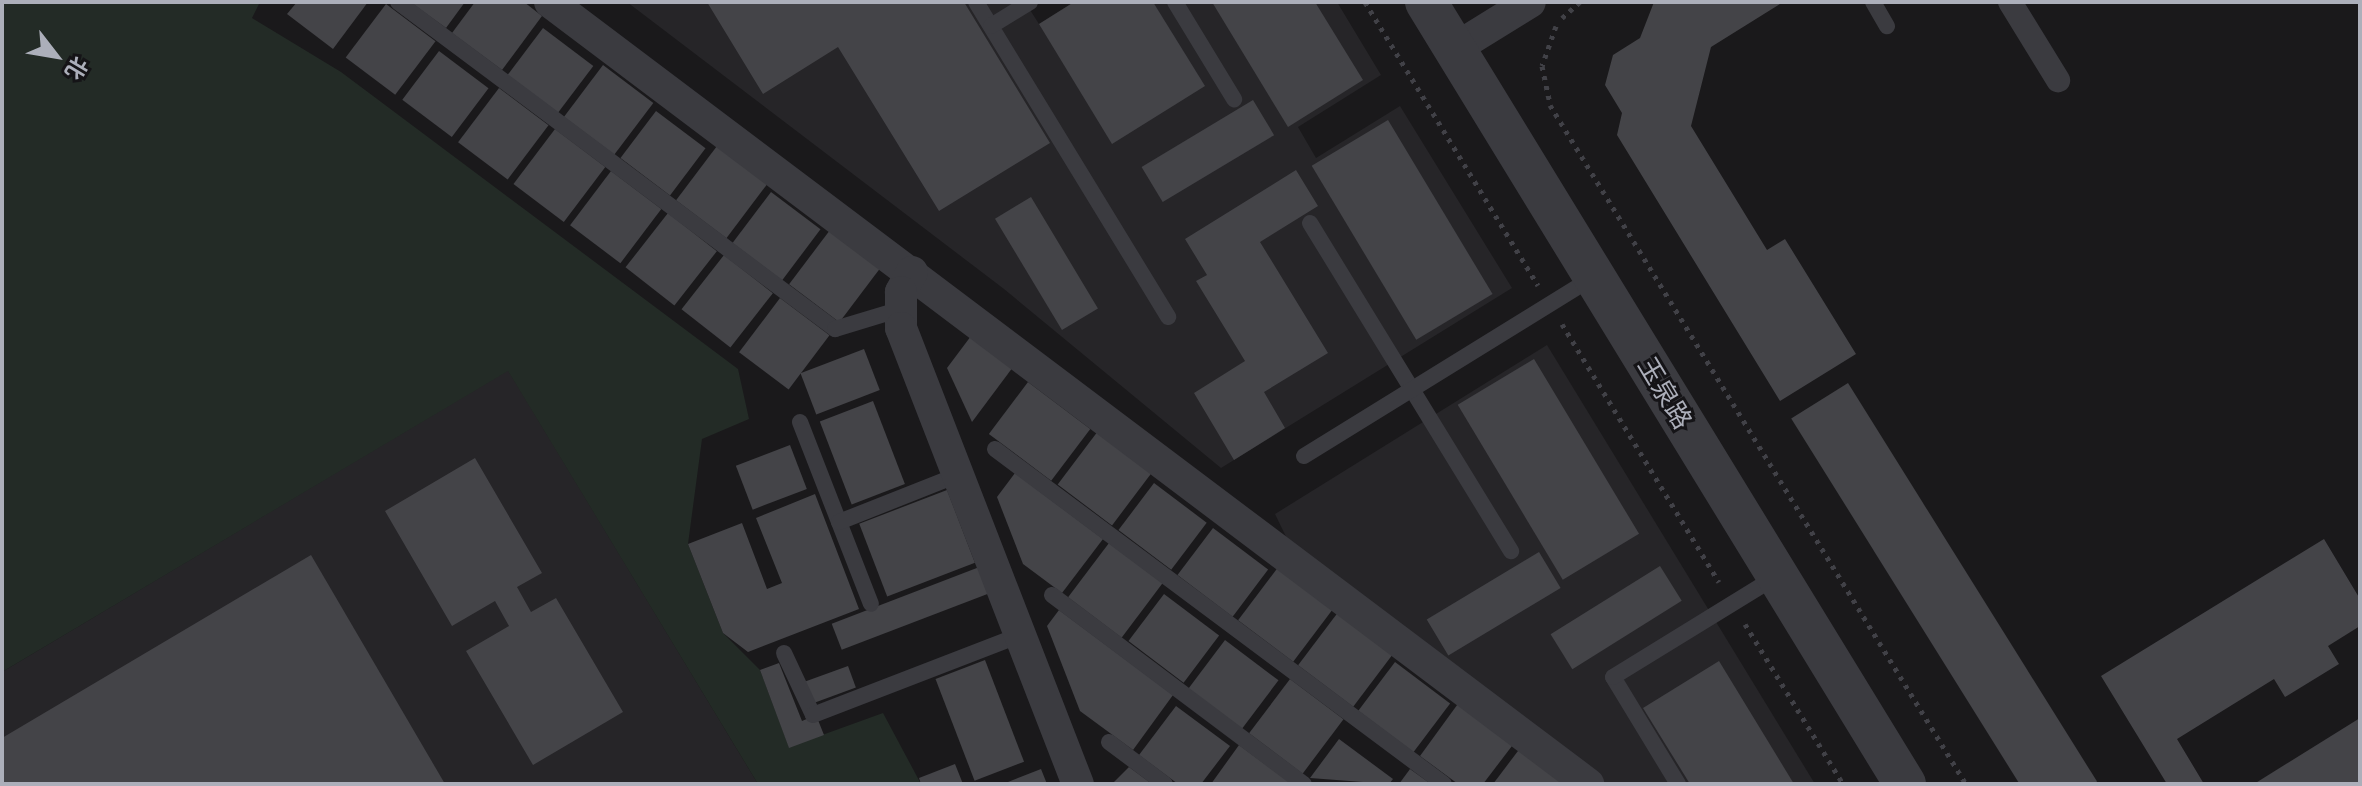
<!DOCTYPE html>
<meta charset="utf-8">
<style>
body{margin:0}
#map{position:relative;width:2362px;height:786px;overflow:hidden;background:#1a191b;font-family:"Golos Text","Noto Sans SC",sans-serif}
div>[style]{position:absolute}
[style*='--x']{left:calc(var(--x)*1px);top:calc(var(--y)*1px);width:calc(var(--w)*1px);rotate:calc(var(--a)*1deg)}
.built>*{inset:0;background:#262528}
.green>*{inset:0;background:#232b26}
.building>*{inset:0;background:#444448;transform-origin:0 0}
.path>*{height:5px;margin-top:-2.5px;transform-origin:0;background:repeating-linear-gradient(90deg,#414147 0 4px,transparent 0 10px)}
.service>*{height:16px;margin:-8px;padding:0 8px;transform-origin:8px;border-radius:8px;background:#3b3b40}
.pedestrian>*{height:24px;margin:-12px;padding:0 12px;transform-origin:12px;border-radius:12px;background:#3b3b40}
.minor>*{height:32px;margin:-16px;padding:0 16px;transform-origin:16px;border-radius:16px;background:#3b3b40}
.tertiary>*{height:42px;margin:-21px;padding:0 21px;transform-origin:21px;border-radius:21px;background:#3b3b40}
span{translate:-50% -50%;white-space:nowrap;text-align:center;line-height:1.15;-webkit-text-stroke:6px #151417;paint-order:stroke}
.street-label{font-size:26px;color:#acafba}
.frame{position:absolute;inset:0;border:4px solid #acafba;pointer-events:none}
.north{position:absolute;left:16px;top:16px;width:80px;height:80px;-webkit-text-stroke:6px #151417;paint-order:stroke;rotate:121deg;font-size:22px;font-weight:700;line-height:32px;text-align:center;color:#acafba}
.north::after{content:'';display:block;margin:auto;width:28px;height:36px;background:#acafba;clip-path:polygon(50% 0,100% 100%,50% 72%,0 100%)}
</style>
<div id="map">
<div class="built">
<i style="clip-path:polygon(627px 2px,1025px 2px,1039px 24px,1074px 2px,1337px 2px,1381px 75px,1298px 127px,1316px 158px,1400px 106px,1512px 288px,1221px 468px,1004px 289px)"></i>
<i style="clip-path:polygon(1547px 345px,1815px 784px,1602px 784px,1292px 549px,1275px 514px)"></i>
<i style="clip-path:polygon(508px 370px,758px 784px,2px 784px,2px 672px)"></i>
</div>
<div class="green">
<i style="clip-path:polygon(2px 2px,260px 2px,252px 18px,341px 72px,738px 369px,749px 419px,702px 439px,688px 544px,723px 633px,760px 670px,789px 747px,883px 713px,921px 784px,758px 784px,508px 371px,2px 672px)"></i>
</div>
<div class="building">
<i style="clip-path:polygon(297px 2px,368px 2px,333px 49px,287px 14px)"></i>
<i style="clip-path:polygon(410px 2px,465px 2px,446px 28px)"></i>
<i style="clip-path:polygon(475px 2px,524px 2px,542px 16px,502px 70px,452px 33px)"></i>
<i style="clip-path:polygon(707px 2px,964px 2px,1050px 143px,939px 211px,838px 47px,763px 94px)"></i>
<i style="clip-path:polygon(1074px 2px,1153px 2px,1205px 86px,1112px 144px,1039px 24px)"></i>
<i style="clip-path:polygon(1212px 2px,1315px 2px,1363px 80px,1288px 127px)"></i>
<i style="clip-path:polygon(1654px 2px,1783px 2px,1711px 47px,1691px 126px,1767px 250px,1785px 239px,1856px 354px,1780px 401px,1617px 135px,1622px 113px,1605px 85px,1613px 55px,1640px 38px)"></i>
<i style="left:386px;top:4px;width:62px;height:67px;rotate:37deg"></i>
<i style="left:543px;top:28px;width:63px;height:59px;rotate:37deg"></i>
<i style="left:439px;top:51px;width:62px;height:61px;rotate:37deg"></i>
<i style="left:603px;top:65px;width:63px;height:65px;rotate:37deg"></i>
<i style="left:499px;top:88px;width:62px;height:68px;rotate:37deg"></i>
<i style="left:1253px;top:100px;width:41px;height:130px;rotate:59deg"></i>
<i style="left:656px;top:111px;width:62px;height:59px;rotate:37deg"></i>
<i style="left:1388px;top:120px;width:203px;height:89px;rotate:59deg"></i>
<i style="left:555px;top:129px;width:63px;height:69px;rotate:37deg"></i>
<i style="left:717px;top:146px;width:63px;height:68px;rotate:37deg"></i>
<i style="clip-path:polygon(1296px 170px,1318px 206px,1260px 242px,1328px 353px,1264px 392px,1285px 428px,1234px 460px,1194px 393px,1245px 361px,1196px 281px,1207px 275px,1185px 239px)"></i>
<i style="left:611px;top:171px;width:63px;height:68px;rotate:37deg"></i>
<i style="left:771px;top:192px;width:62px;height:64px;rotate:37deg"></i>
<i style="left:1031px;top:197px;width:130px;height:42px;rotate:59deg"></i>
<i style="left:668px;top:213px;width:62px;height:69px;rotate:38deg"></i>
<i style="left:830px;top:230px;width:63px;height:68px;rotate:37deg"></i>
<i style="left:724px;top:255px;width:62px;height:69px;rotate:38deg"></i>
<i style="left:780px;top:298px;width:62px;height:68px;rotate:37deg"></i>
<i style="clip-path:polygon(971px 336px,1013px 367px,972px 422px,947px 368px)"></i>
<i style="left:864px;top:349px;width:44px;height:68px;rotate:69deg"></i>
<i style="left:1534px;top:359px;width:204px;height:89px;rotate:59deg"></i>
<i style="left:1028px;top:382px;width:78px;height:65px;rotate:37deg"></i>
<i style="left:1848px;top:383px;width:470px;height:67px;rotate:58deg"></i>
<i style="left:873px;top:401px;width:89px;height:57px;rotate:69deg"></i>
<i style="left:1098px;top:431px;width:68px;height:67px;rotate:37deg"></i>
<i style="left:790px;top:445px;width:47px;height:58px;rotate:69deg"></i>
<i style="clip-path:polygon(475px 458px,542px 573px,517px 587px,531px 612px,556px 598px,623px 712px,533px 765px,466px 651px,509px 626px,495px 601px,452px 626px,385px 511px)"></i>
<i style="clip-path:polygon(1015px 473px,1103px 539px,1062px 593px,1023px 564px,997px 497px)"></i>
<i style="left:1154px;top:483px;width:66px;height:59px;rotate:37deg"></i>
<i style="left:947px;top:490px;width:78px;height:94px;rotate:69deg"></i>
<i style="clip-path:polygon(815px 494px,859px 609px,748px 652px,723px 633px,688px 544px,742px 523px,767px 589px,782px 583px,756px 518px)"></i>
<i style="left:1213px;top:528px;width:69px;height:59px;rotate:37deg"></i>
<i style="clip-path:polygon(2324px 539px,2360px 599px,2360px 626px,2328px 646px,2339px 664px,2285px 697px,2274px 679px,2177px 739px,2204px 784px,2167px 784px,2101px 676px)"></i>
<i style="left:1109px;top:543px;width:67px;height:68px;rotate:37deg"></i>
<i style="left:1539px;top:552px;width:42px;height:131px;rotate:59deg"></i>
<i style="clip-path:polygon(311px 555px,445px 784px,2px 784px,2px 738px)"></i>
<i style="left:982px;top:566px;width:28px;height:161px;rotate:69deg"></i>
<i style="left:1279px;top:566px;width:69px;height:68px;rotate:37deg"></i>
<i style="left:1660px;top:566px;width:41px;height:129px;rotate:58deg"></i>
<i style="left:1164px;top:594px;width:69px;height:59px;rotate:37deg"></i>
<i style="clip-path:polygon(1059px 610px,1173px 695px,1133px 750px,1080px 711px,1047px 626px)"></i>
<i style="left:1339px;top:611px;width:69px;height:68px;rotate:37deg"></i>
<i style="left:1225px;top:640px;width:67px;height:61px;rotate:37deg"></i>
<i style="left:985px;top:660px;width:109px;height:53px;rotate:69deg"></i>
<i style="clip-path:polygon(1719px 661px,1794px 784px,1690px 784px,1643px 708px)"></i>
<i style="left:1395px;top:662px;width:69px;height:61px;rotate:37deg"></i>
<i style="clip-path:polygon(779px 663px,802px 721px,816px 715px,824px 735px,789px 748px,760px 670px)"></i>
<i style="left:848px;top:666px;width:23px;height:47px;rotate:70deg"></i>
<i style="left:1290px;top:679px;width:67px;height:68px;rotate:37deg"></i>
<i style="clip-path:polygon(1460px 701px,1515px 742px,1483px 784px,1458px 784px,1420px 756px)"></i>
<i style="clip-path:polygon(1176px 706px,1230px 746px,1201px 784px,1178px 784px,1139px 755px)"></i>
<i style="clip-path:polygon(2360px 718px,2360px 784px,2254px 784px)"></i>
<i style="clip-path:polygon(1339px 739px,1393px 779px,1389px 784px,1310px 778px)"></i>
<i style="clip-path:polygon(1239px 745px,1292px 784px,1211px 784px)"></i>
<i style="clip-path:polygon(1521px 747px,1571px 784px,1493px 784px)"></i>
<i style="clip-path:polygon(955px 764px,963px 784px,921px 784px,919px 778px)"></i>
<i style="clip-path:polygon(1129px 767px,1152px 784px,1112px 784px)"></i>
<i style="clip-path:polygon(1041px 769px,1047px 784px,1003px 784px)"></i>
<i style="clip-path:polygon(1410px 769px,1431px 784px,1399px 784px)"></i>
</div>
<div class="path">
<i style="--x:1365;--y:2;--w:332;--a:58.6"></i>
<i style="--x:1562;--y:18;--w:24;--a:-42"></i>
<i style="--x:1556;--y:26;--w:42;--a:109.3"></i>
<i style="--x:1542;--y:66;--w:40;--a:78"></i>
<i style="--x:1550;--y:105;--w:796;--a:58.51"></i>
<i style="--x:1562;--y:324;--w:302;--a:58.7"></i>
<i style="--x:1745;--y:624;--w:188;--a:58.5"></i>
</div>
<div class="service">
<i style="--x:398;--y:2;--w:546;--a:36.81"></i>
<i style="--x:835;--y:329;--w:66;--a:-16.8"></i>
<i style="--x:976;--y:2;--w:369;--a:58.6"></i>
<i style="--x:1175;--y:2;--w:114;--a:58.7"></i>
<i style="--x:1873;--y:2;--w:28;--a:60"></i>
<i style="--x:991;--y:26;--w:46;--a:-31.6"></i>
<i style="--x:1310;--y:223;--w:385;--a:58.5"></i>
<i style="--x:800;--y:422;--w:195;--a:68.7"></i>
<i style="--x:995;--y:449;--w:560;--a:36.73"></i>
<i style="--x:1304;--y:456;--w:341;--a:-31.7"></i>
<i style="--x:839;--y:522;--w:128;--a:-21.6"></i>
<i style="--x:1052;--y:595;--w:315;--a:36.9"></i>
<i style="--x:784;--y:653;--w:68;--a:64.9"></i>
<i style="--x:813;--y:715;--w:222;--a:-21.1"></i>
<i style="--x:1109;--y:742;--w:70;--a:36.9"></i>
<i style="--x:1678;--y:784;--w:125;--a:-121.3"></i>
<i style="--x:1613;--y:677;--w:193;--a:-31.6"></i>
</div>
<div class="pedestrian">
<i style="--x:2010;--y:2;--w:92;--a:58.4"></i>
</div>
<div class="minor">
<i style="--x:550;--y:2;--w:1300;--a:36.99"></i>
<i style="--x:1454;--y:49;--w:89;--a:-31.7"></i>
<i style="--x:912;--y:272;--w:23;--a:119"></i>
<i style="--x:901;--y:292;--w:36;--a:90"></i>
<i style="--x:901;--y:328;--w:489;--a:68.8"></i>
</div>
<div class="tertiary">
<i style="--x:1426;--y:2;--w:917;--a:58.51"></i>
</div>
<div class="street-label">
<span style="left:1665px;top:393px;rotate:59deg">玉泉路</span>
</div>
<div class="frame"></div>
<div class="north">北</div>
</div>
